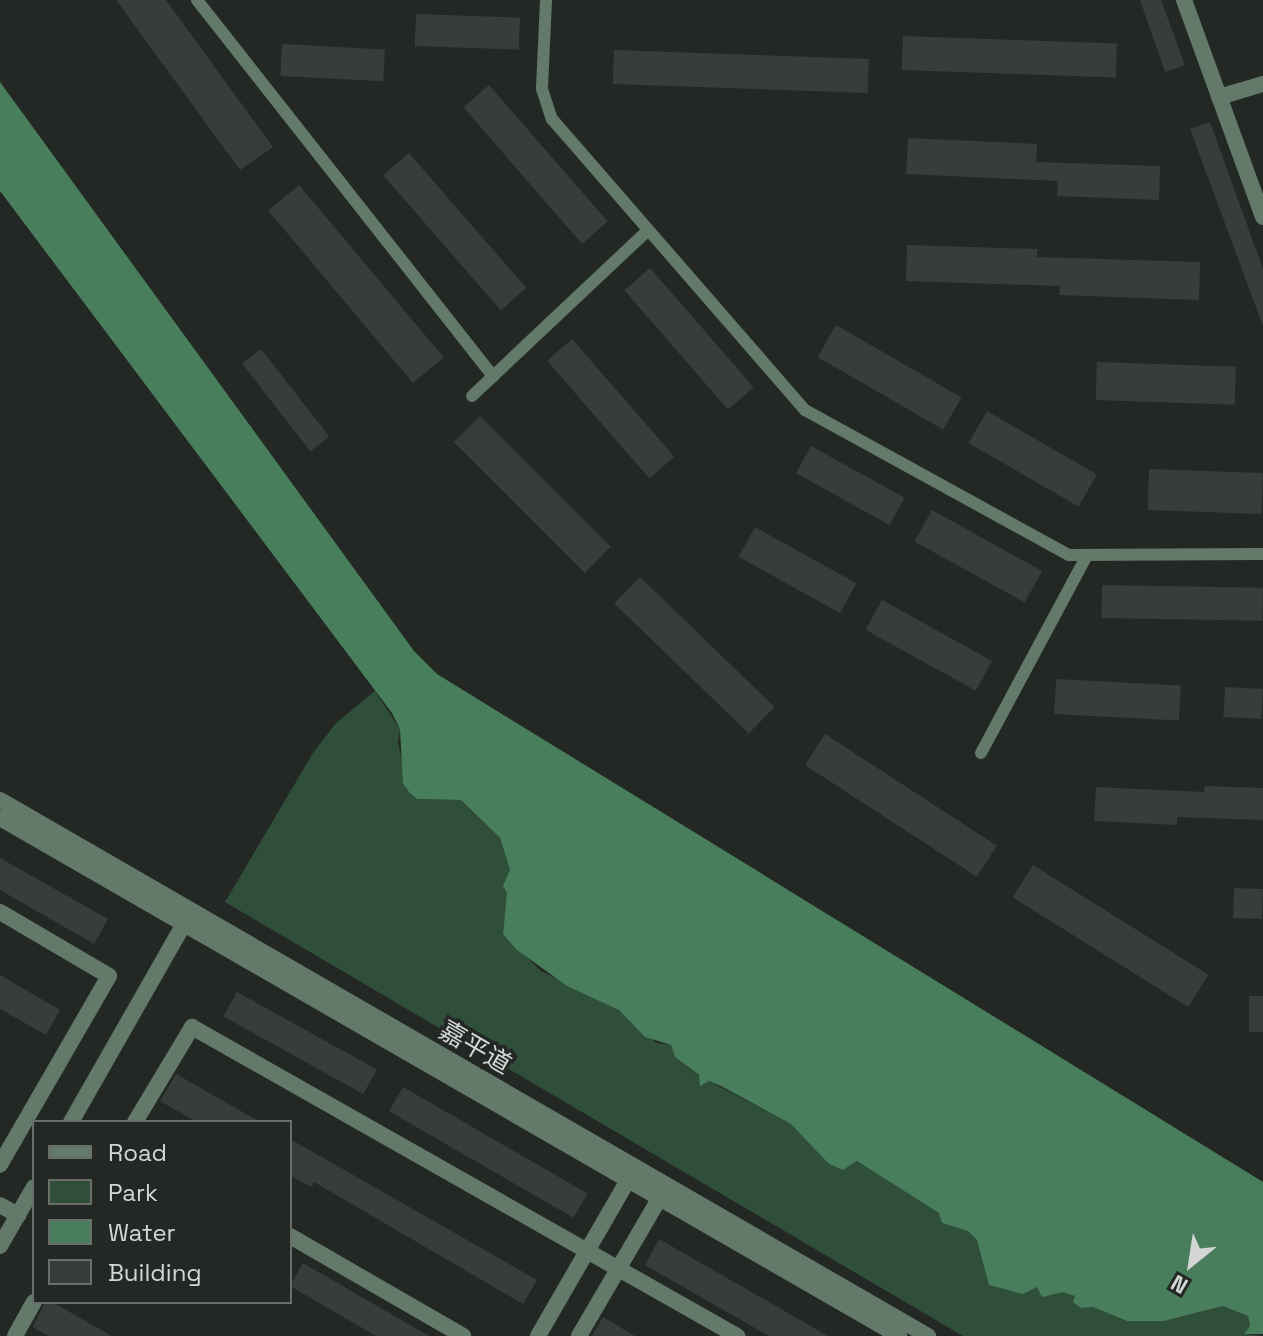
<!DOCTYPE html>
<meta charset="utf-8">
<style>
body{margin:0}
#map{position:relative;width:1263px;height:1336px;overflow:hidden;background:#232825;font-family:"Space Grotesk","Noto Sans SC",sans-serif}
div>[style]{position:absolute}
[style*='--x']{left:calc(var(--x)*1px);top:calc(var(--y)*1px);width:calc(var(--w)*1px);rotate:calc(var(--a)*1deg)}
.green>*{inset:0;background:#304f3b}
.water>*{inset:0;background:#497e5c}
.building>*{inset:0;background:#383d3a;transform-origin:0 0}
.service>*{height:12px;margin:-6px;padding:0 6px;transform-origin:6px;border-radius:6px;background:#637a6a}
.minor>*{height:16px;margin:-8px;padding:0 8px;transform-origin:8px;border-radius:8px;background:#637a6a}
.tertiary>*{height:16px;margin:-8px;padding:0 8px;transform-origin:8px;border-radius:8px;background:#637a6a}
span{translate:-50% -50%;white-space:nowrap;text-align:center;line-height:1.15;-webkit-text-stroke:7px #232825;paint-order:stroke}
.street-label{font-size:26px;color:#d3d6d4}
.legend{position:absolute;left:32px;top:1120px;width:260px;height:184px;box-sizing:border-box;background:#232825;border:2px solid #696e6b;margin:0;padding:10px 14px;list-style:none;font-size:24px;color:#d3d6d4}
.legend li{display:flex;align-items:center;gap:16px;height:40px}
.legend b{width:40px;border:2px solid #696e6b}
.north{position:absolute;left:1151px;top:1224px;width:80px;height:80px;-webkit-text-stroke:6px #232825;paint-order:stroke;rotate:210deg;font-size:22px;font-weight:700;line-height:32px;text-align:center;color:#d3d6d4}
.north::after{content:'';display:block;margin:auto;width:28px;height:36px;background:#d3d6d4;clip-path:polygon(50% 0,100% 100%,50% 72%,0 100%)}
</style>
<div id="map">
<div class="green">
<i style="clip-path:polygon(375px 691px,400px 729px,398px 743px,409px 792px,418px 799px,461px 800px,500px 838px,510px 870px,503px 934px,541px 971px,619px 1010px,656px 1043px,671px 1045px,675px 1057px,699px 1076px,792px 1124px,829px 1164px,843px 1170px,857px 1161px,940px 1213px,942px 1223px,968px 1231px,977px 1240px,990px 1284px,1012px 1291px,1037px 1287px,1045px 1294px,1063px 1292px,1075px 1295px,1081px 1308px,1093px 1307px,1127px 1321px,1173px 1319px,1223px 1306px,1248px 1316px,1250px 1326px,1244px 1334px,1263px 1336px,963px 1336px,225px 902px,313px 753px,336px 723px)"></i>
</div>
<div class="water">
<i style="clip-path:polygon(0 82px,414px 651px,437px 674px,1263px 1182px,1263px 1334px,1244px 1334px,1250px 1326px,1248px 1316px,1223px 1306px,1164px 1321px,1127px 1321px,1093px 1307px,1081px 1308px,1073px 1302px,1075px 1296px,1063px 1292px,1042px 1297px,1037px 1287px,1023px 1294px,989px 1285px,977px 1240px,968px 1231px,942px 1223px,939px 1213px,857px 1161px,843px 1170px,829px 1164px,791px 1124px,721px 1086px,709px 1081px,700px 1086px,699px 1075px,675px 1057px,671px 1045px,645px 1037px,619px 1010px,567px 986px,517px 950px,503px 934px,507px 893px,503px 886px,510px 870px,500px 838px,461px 800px,417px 799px,409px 792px,403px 783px,400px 729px,392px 713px,0 191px)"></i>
</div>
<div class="building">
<i style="clip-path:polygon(116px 0,166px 0,273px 147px,240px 170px)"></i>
<i style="clip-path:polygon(1140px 0,1161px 0,1185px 65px,1165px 72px)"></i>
<i style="left:416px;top:14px;width:104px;height:32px;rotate:2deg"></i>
<i style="left:903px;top:36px;width:214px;height:34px;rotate:2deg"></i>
<i style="left:282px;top:44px;width:103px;height:32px;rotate:3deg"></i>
<i style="left:614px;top:50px;width:255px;height:34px;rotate:2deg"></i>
<i style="left:489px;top:85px;width:181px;height:34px;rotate:49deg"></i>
<i style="clip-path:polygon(1210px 122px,1263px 269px,1263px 326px,1190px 129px)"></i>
<i style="clip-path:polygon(908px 138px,1037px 144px,1036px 162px,1160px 166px,1159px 200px,1057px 196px,1058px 181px,906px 174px)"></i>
<i style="left:409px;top:153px;width:179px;height:34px;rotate:49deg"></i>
<i style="left:299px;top:185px;width:225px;height:40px;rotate:50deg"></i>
<i style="clip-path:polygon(907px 245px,1037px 249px,1037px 257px,1200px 262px,1199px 300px,1059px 295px,1060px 286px,906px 281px)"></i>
<i style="left:650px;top:268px;width:158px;height:34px;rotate:49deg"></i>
<i style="left:836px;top:325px;width:145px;height:37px;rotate:30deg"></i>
<i style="left:572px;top:339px;width:156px;height:33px;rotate:49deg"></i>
<i style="left:261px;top:349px;width:111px;height:24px;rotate:52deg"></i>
<i style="left:1097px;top:362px;width:139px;height:38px;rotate:2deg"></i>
<i style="left:987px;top:411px;width:127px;height:37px;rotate:30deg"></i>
<i style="left:480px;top:416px;width:185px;height:37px;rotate:45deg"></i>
<i style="left:811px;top:446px;width:107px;height:31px;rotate:29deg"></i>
<i style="left:1149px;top:469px;width:114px;height:41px;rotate:2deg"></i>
<i style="left:932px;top:510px;width:126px;height:36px;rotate:29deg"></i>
<i style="left:755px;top:527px;width:116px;height:34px;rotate:29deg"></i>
<i style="left:640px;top:577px;width:187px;height:37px;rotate:44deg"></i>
<i style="left:1102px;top:585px;width:161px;height:33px;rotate:1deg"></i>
<i style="left:882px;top:600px;width:126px;height:34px;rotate:29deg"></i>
<i style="left:1056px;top:679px;width:125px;height:35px;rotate:3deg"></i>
<i style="left:1225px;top:687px;width:38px;height:30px;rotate:3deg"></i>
<i style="left:825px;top:734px;width:205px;height:37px;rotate:33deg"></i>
<i style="clip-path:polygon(1205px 786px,1263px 788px,1263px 820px,1177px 817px,1177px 825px,1094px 821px,1096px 787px,1204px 792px)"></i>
<i style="clip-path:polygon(0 858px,108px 919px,94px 944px,0 890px)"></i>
<i style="left:1033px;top:865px;width:207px;height:38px;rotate:32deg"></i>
<i style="left:1234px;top:888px;width:29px;height:30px;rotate:2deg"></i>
<i style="clip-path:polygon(0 975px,60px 1010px,46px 1035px,0 1009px)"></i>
<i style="left:237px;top:992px;width:160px;height:28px;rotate:29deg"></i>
<i style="left:1249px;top:996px;width:14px;height:36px"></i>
<i style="clip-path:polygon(176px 1074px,260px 1122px,197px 1122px,160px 1101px)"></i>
<i style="left:403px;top:1087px;width:213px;height:28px;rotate:30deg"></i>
<i style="clip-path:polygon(290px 1139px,537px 1280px,523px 1304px,314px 1182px,311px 1187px,290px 1175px)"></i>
<i style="clip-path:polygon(659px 1239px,828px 1336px,769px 1336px,645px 1265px)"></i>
<i style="clip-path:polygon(303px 1263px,429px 1336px,376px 1336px,290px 1286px)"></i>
<i style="clip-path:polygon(45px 1302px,52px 1302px,112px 1336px,48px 1336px,33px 1327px)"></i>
<i style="clip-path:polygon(603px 1317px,635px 1336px,592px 1336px)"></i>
</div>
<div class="service">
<i style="--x:197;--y:0;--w:479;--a:51.8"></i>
<i style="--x:546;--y:0;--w:89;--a:92.6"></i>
<i style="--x:542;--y:89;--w:32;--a:72"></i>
<i style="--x:552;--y:119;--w:386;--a:49"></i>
<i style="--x:805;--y:410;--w:301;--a:28.8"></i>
<i style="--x:1069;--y:555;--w:194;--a:-0.3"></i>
<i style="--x:472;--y:396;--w:242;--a:-43.3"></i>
<i style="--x:981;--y:753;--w:225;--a:-61.8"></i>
</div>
<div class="minor">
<i style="--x:1184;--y:0;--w:231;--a:70"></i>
<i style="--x:1219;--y:97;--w:46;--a:-16.5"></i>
<i style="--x:0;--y:912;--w:126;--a:30.4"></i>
<i style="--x:109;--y:976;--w:218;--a:120"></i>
<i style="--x:71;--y:1122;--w:242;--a:-60.3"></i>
<i style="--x:135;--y:1122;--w:111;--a:-59"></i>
<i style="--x:192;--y:1027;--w:627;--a:29.55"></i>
<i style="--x:0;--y:1205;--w:21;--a:29"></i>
<i style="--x:290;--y:1236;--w:200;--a:30"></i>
<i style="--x:0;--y:1246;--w:68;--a:-60"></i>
<i style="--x:15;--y:1336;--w:39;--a:-61"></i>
<i style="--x:538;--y:1336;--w:194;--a:-60"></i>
<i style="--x:579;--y:1336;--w:170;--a:-59.7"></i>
</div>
<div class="tertiary">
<i style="--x:0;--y:800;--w:1072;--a:30.01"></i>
<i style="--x:0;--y:818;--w:1038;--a:29.95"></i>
</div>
<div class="street-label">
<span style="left:475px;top:1048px;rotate:30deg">嘉平道</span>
</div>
<ul class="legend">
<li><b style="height:10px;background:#637a6a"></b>Road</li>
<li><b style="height:22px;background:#304f3b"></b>Park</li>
<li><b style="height:22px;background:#497e5c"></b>Water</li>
<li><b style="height:22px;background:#383d3a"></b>Building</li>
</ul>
<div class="north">N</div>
</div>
